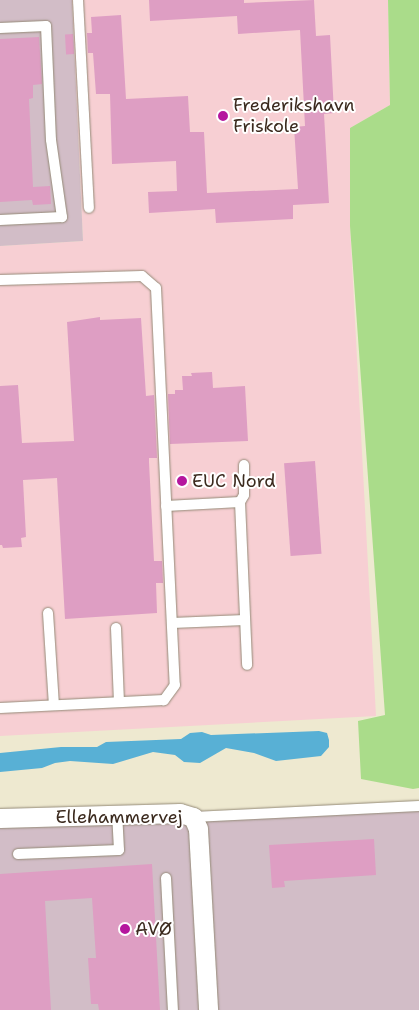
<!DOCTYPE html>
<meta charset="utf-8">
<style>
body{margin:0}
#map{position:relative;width:419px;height:1010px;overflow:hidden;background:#eee9d0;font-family:"Shantell Sans",sans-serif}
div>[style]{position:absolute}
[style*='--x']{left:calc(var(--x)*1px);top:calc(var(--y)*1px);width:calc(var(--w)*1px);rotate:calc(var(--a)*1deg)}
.built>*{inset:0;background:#f7cfd3}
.industrial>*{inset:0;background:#d2bdc7;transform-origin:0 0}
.green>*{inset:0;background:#aadc8a}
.water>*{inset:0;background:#58b0d5}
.building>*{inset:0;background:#de9ec3;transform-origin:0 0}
.roads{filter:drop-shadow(0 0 1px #948a77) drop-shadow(0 0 1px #948a77)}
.lane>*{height:10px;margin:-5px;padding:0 5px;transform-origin:5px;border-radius:5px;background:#fff}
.street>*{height:19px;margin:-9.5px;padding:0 9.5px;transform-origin:9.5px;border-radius:9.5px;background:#fff}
.dots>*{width:14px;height:14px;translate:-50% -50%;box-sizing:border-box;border:2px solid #fff;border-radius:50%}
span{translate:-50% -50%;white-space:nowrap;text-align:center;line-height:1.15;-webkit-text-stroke:4px #fff;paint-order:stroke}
.poi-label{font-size:18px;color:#3b2a1e}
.left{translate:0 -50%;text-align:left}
.street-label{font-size:18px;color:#3b2a1e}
</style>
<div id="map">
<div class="built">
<i style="clip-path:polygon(72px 0,388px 0,390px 105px,350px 128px,350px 226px,376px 716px,0 736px,0 246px,83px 241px)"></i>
</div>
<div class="industrial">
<i style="clip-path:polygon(0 0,72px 0,83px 241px,0 246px)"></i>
<i style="left:419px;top:811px;width:199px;height:420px;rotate:90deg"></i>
</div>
<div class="green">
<i style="clip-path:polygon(388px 0,419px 0,419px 788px,413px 789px,361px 779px,358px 721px,385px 715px,350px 226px,350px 128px,390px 105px)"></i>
</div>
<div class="water">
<i style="clip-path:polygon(319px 731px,327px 733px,329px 740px,329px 747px,321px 756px,276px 761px,254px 753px,226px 748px,200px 763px,184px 762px,175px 755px,153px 752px,113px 764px,70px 761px,55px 763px,42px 768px,0 772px,0 753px,61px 747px,97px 747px,106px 742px,181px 739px,190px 733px,202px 732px,211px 735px)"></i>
</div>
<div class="building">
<i style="clip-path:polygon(149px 0,244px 0,244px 3px,314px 0,316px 36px,330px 35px,334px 113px,324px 114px,329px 203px,293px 205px,293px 219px,216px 223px,215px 209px,149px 213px,148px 192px,177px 191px,176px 161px,112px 164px,110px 94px,96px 94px,93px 53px,88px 53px,87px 33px,92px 33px,91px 17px,121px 15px,126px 99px,188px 96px,190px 132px,204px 132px,207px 193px,298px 189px,294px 127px,305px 126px,300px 30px,238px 34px,237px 16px,150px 21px)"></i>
<i style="left:73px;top:34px;width:20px;height:8px;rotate:87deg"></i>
<i style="clip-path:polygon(39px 37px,42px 84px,33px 85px,33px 98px,29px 99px,33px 187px,50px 186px,51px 204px,33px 205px,32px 200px,0 202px,0 39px)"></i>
<i style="clip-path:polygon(100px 317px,100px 320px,141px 318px,146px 396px,154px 395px,157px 458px,149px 458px,149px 462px,154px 561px,162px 561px,163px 583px,156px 583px,157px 613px,65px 619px,57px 478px,23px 480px,26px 537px,21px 538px,22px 547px,3px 548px,2px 545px,0 545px,0 386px,18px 385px,22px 443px,74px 441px,67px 322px)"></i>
<i style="clip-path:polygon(212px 372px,213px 388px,245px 386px,248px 441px,170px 444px,168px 394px,175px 394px,175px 390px,183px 390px,182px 376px,192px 376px,191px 373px)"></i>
<i style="left:315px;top:461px;width:93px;height:31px;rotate:86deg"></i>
<i style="clip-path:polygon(374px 839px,376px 875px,284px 881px,285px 887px,272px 888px,269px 845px)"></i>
<i style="clip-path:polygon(152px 864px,160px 1010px,99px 1010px,98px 1004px,91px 1004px,88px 958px,96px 958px,92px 898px,45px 901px,51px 1010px,0 1010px,0 874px)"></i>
</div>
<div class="roads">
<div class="lane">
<i style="--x:78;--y:0;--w:208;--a:87"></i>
<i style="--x:0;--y:28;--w:46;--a:-2.5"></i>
<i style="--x:46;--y:26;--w:114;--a:87.5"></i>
<i style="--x:51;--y:140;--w:78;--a:81.9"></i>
<i style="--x:62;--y:217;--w:62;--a:177.2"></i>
<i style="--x:0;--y:280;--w:142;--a:-1.6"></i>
<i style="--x:142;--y:276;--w:18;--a:41"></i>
<i style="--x:156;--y:288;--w:397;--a:87.3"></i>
<i style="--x:175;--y:685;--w:19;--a:126"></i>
<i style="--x:164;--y:700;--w:164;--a:177.2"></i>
<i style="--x:244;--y:465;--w:30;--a:90"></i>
<i style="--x:244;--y:495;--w:8;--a:120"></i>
<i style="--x:240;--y:502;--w:163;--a:87.5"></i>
<i style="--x:166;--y:506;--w:74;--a:-3.1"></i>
<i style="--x:48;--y:613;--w:92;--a:86.3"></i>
<i style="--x:172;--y:623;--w:73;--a:-2.4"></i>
<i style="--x:116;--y:628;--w:74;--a:87.7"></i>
<i style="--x:193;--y:817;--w:226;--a:-2.8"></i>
<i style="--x:18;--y:854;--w:101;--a:-2.3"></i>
<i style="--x:119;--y:850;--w:35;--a:-93"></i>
<i style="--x:166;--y:878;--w:132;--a:87"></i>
</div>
<div class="street">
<i style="--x:0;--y:818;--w:180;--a:-1.6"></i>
<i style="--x:180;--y:813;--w:14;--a:17"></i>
<i style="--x:193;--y:817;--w:13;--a:67"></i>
<i style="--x:198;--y:829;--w:181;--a:86.8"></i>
</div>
</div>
<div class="dots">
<i style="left:223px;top:116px;background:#b5179e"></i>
<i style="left:182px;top:481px;background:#b5179e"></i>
<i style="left:125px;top:929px;background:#b5179e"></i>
</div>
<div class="poi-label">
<span class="left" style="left:233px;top:116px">Frederikshavn<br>Friskole</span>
<span class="left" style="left:192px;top:481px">EUC Nord</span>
<span class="left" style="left:135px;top:929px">AVØ</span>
</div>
<div class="street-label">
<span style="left:119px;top:817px">Ellehammervej</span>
</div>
</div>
